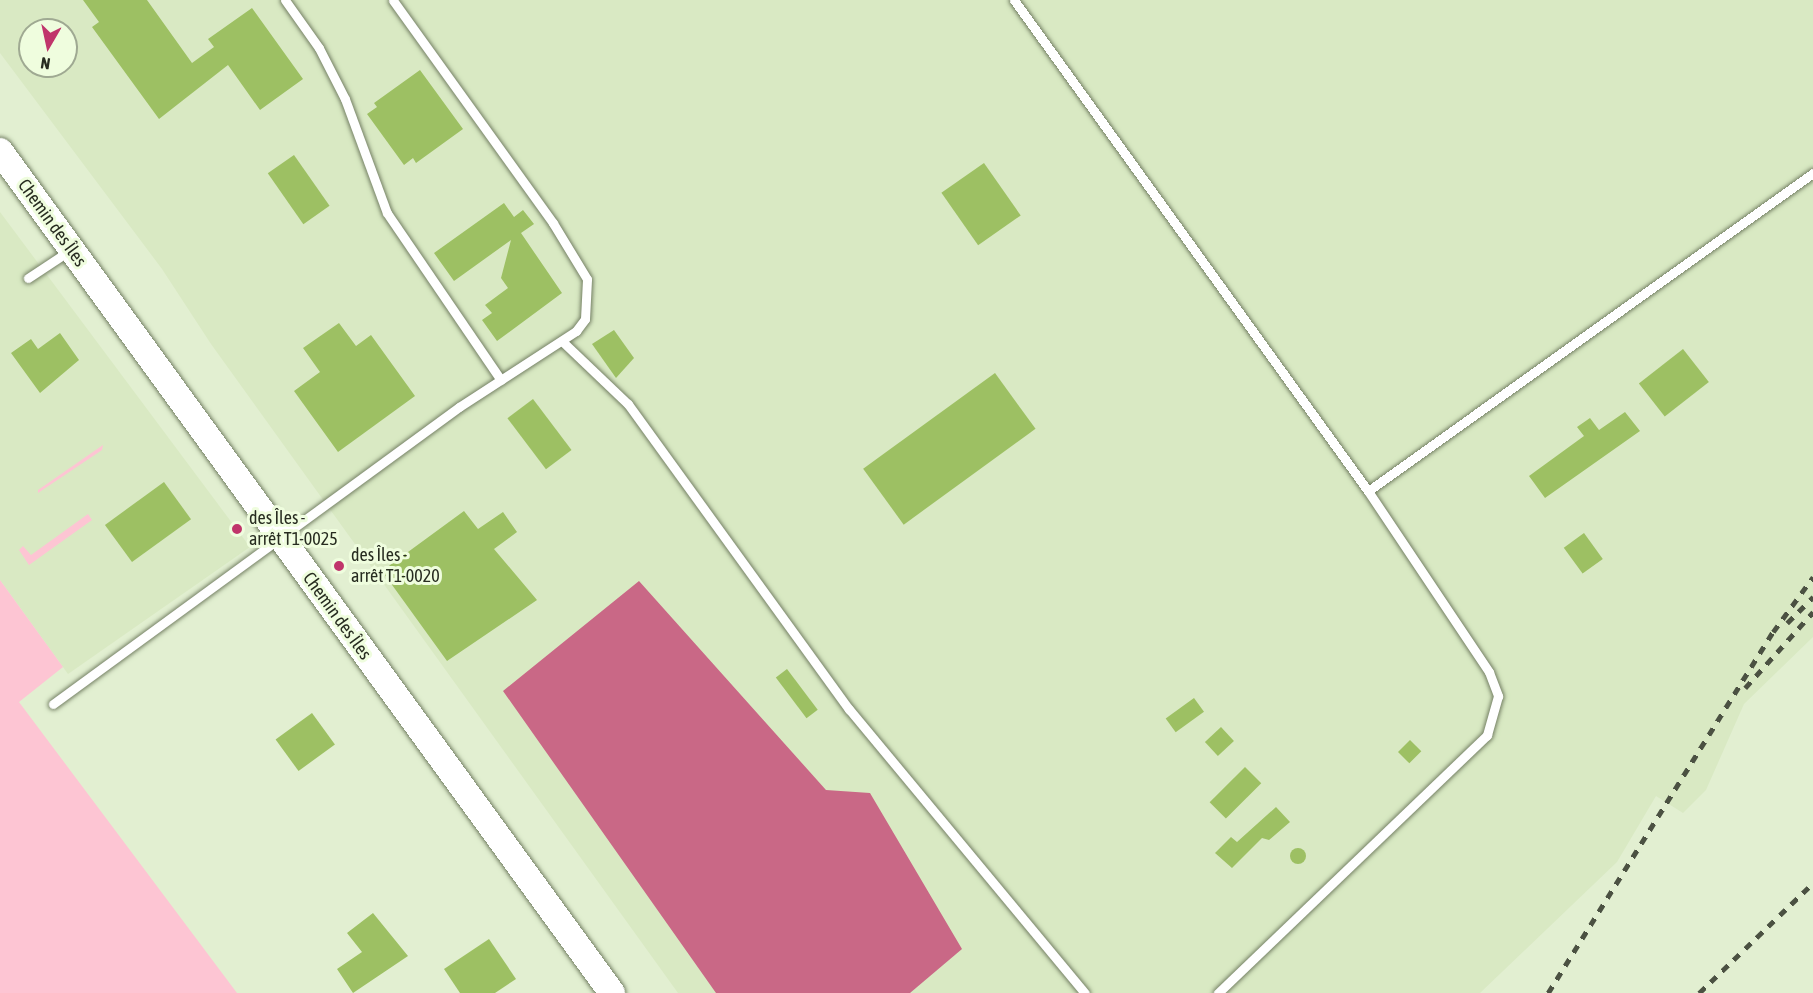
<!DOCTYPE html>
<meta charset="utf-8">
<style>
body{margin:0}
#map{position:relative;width:1813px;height:993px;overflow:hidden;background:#e2efd1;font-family:"Asap Condensed",sans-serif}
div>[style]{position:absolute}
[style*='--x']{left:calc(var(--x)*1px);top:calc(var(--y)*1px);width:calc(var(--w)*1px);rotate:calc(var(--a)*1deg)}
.built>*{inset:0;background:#d9e9c3}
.green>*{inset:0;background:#fdc5d3}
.water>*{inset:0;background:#c96886}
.building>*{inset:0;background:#9dc063;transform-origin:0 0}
.round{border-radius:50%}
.roads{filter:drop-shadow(0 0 2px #758165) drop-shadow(0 0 2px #758165)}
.lane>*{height:9px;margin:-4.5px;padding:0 4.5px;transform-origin:4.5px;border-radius:4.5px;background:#fff}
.secondary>*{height:26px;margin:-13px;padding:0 13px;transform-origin:13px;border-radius:13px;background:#fff}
.rail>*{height:4.5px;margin-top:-2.25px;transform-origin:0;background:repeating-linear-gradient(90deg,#4b5142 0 8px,transparent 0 16px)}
.dots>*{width:16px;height:16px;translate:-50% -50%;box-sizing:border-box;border:3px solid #effdde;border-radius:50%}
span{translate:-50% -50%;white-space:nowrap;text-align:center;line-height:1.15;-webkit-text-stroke:6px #effdde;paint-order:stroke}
.street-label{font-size:18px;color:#272c20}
.poi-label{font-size:18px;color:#272c20}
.left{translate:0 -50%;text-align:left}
.north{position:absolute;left:18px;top:18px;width:60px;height:60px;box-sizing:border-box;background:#effdde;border:2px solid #9fa992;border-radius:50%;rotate:189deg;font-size:16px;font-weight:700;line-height:24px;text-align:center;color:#272c20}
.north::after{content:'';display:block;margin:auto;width:21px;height:27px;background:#c0356b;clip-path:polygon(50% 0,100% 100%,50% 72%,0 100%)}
</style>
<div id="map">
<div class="built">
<i style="clip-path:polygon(evenodd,0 0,1813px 0,1813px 637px,1744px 704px,1706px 790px,1683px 813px,1656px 796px,1617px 862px,1480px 993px,678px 993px,211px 344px,162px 269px,0 53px,0 0,30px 30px,66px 30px,66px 66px,30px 66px,30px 30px)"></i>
<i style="clip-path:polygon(0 212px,250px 547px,68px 674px,0 580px)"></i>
</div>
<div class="green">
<i style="clip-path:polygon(103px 445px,102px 450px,38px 493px,38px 490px)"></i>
<i style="clip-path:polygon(88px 514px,92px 520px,29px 565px,19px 550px,23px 546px,31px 555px)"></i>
<i style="clip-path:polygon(0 580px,63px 667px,19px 702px,237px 993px,0 993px)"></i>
</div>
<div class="water">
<i style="clip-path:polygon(639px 581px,826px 790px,870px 793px,962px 949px,910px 993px,716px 993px,503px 691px)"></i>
</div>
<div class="building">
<i style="clip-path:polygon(83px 0,147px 0,192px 63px,214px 47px,208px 39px,252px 8px,303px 79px,260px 110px,228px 65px,159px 119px,92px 27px,99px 22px)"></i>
<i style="clip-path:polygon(420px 70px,463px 129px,416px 163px,413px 158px,404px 165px,367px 114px,377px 107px,374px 103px)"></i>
<i style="left:294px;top:155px;width:62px;height:32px;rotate:55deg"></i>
<i style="left:984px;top:163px;width:64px;height:52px;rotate:55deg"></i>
<i style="clip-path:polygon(504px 203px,514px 217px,523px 210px,534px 224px,521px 233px,562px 293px,497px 341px,482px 320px,492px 313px,485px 305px,508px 288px,501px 278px,511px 240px,454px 281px,434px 253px)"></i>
<i style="clip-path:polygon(339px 323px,356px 346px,371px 335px,415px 396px,338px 452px,294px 391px,320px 372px,303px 348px)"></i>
<i style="clip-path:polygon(614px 330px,634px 358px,616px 378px,592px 344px)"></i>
<i style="clip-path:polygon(60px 333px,79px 360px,40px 393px,11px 353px,31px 339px,38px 349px)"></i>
<i style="left:1683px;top:349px;width:42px;height:56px;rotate:52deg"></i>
<i style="left:995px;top:373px;width:69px;height:163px;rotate:54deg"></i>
<i style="left:533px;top:399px;width:64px;height:32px;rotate:53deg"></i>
<i style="clip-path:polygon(1625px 412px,1640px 431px,1545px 498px,1529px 476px,1584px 436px,1577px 427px,1590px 418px,1599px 430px)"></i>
<i style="left:164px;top:482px;width:46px;height:73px;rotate:54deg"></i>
<i style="clip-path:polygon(464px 511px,478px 529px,503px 512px,517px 532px,494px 549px,537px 600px,447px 661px,382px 571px)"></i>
<i style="left:1584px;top:533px;width:32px;height:25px;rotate:54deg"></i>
<i style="left:787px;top:669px;width:51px;height:14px;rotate:53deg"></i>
<i style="left:1194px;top:698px;width:17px;height:35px;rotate:54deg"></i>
<i style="left:312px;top:713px;width:39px;height:45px;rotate:54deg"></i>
<i style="left:1221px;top:727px;width:19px;height:22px;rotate:47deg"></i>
<i style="left:1410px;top:740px;width:16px;height:17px;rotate:45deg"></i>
<i style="left:1245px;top:767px;width:23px;height:50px;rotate:45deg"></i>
<i style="clip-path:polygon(1276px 807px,1290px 822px,1269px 840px,1262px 838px,1232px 868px,1215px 853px,1231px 837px,1237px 842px)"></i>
<i class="round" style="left:1290px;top:848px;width:16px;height:16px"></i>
<i style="clip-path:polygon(373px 913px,408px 956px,353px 993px,337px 969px,362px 952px,347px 933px)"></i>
<i style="clip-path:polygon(489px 939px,516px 979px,495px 993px,460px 993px,444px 969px)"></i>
</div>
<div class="roads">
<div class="lane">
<i style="--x:285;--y:0;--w:59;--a:54.7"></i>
<i style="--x:319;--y:48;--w:57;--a:63"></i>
<i style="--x:345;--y:99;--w:121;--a:69.8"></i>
<i style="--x:387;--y:213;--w:202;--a:55.7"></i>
<i style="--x:1014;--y:0;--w:605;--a:54.21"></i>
<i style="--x:1368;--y:491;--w:218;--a:56.2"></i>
<i style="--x:1489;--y:672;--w:26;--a:69"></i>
<i style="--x:1498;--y:696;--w:41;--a:105.8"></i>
<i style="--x:1487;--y:735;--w:373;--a:136.2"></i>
<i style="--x:28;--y:278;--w:49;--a:-33.4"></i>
<i style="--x:562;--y:341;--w:91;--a:43.7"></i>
<i style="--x:628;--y:404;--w:377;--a:54.1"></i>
<i style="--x:849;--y:709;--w:369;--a:50.3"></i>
<i style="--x:1368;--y:491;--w:547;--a:-35.55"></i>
<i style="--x:53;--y:704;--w:503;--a:-36.19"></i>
<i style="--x:459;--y:407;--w:140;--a:-33"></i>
<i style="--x:576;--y:331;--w:15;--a:-53"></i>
<i style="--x:585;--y:319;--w:40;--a:-87.1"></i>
<i style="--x:587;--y:279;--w:66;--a:-121.3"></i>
<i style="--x:553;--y:223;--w:274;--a:-125.7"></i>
</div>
<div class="secondary">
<i style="--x:0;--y:151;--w:1041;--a:53.99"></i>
</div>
</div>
<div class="rail">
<i style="--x:1787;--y:623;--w:37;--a:-45"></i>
<i style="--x:1745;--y:688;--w:102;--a:-48.2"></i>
<i style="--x:1548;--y:993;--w:425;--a:-58.1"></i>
<i style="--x:1773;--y:632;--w:68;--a:-54"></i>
<i style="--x:1699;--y:993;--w:158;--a:-44"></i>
</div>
<div class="dots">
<i style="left:237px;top:529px;background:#c0356b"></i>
<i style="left:339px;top:566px;background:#c0356b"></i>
</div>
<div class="street-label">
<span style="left:52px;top:223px;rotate:54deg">Chemin des Îles</span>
<span style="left:337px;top:616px;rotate:54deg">Chemin des Îles</span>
</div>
<div class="poi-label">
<span class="left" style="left:249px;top:529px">des Îles -<br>arrêt T1-0025</span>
<span class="left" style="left:351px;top:566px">des Îles -<br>arrêt T1-0020</span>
</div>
<div class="north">N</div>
</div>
